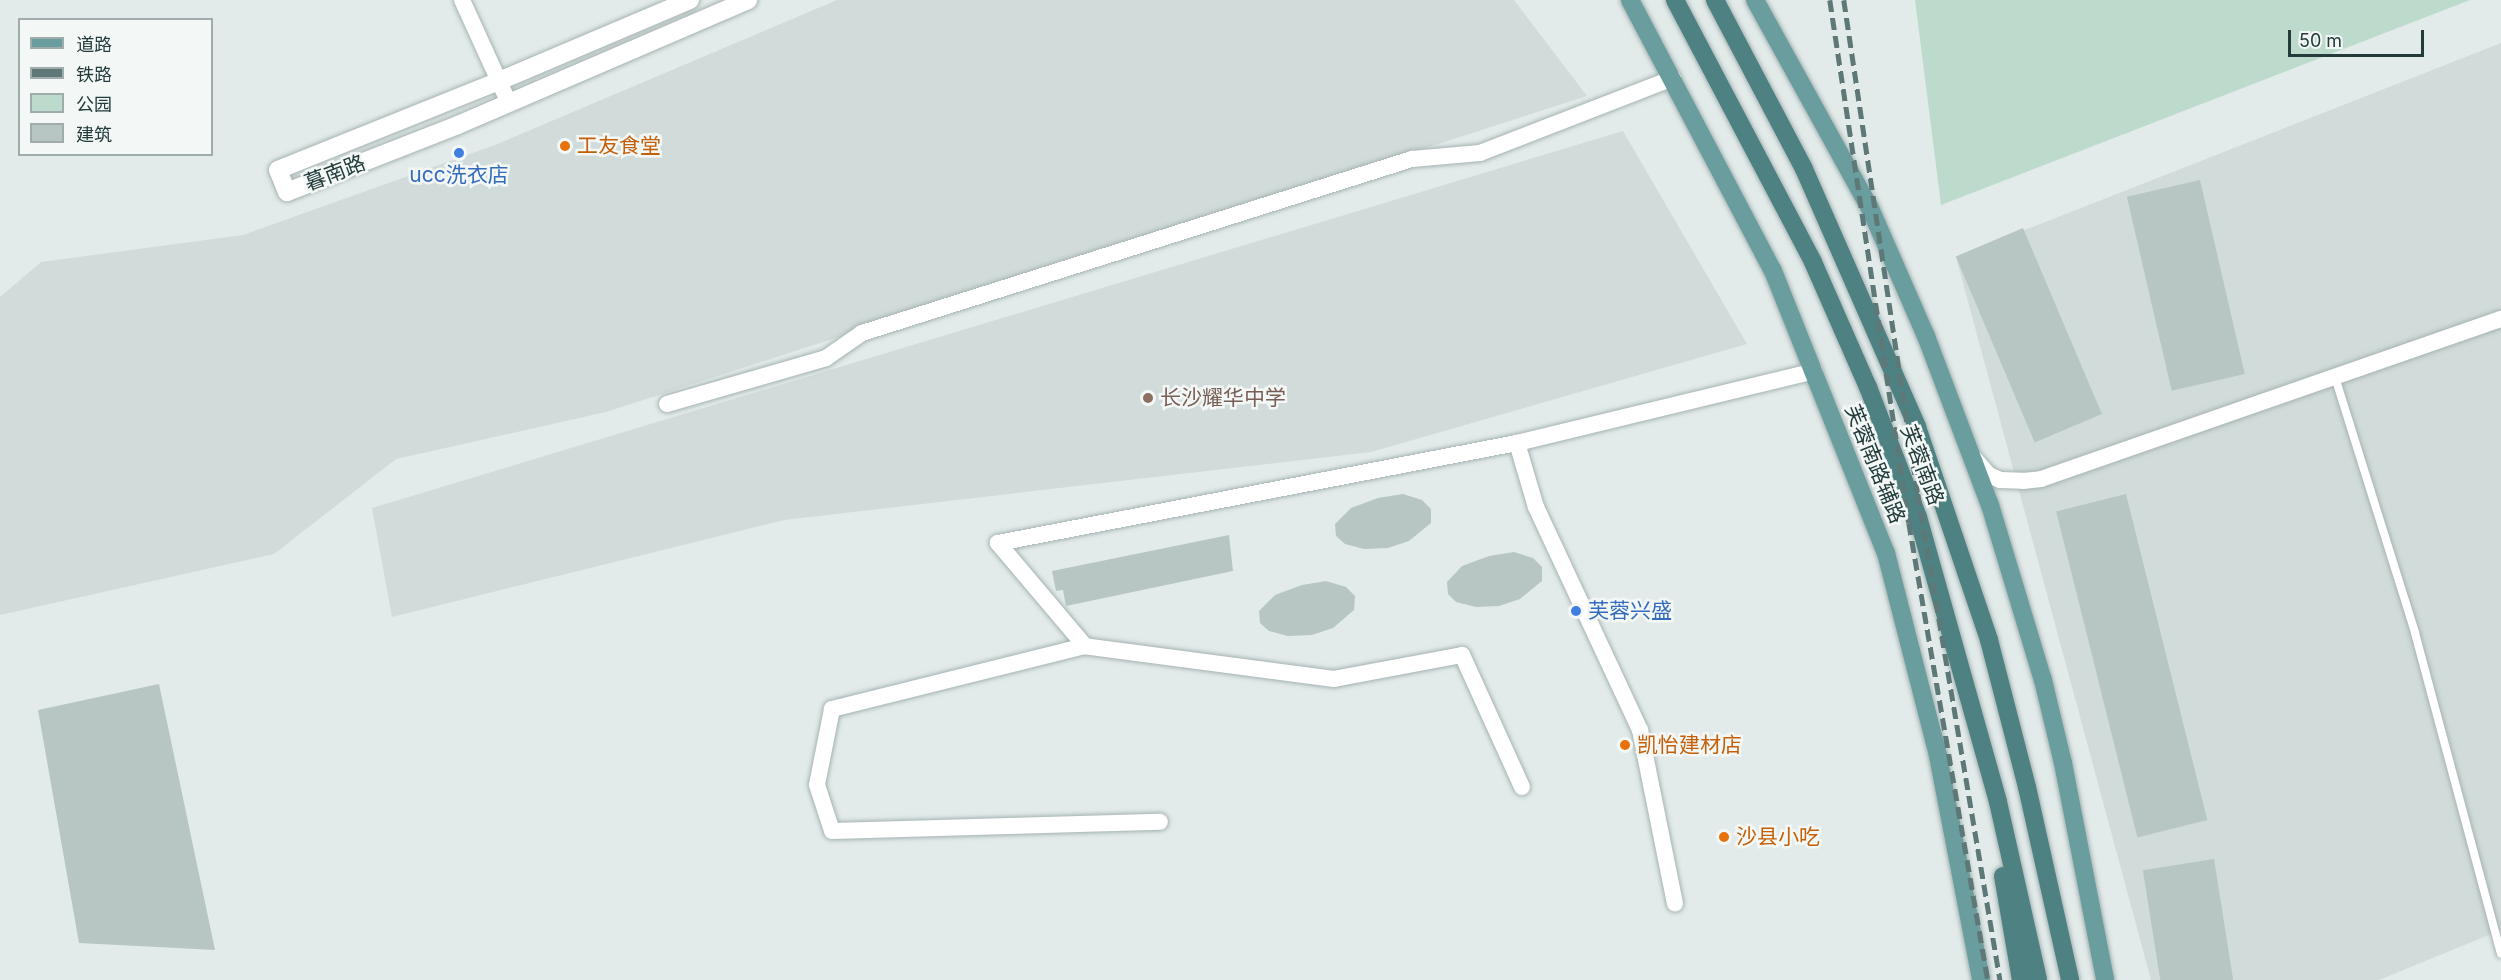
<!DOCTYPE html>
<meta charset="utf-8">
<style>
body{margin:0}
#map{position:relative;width:2501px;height:980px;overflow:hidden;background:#e2ebea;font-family:Inter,"Noto Sans SC",sans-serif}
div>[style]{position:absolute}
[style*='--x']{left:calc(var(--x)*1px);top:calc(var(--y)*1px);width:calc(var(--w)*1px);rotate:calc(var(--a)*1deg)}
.built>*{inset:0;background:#d1dbd9}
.green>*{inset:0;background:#bddbcd}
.building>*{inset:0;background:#b8c6c3;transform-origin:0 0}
.roads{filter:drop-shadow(0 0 2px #a5b3b2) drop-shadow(0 0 2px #a5b3b2)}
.service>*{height:8px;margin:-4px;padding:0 4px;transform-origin:4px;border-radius:4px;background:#fff}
.minor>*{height:16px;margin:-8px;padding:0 8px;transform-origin:8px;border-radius:8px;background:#fff}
.secondary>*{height:18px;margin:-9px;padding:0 9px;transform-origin:9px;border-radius:9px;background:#fff}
.primary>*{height:18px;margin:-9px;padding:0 9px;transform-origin:9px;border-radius:9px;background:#6a9e9e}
.trunk>*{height:18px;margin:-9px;padding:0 9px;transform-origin:9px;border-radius:9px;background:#4e8182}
.rail>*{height:4.5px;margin-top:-2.25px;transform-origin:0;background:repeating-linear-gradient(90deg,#5e7777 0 12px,transparent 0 18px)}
.dots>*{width:16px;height:16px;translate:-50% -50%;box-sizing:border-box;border:3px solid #f3f8f7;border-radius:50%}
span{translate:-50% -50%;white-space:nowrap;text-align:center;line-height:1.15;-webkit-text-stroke:5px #f3f8f7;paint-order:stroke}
.food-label{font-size:21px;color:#c56008}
.left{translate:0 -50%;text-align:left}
.street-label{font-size:21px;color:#233b3b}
.shop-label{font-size:21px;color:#366cbe}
.education-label{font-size:21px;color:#785e54}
.legend{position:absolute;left:18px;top:18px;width:195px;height:138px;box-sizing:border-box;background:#f3f8f7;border:2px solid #a0acac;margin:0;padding:8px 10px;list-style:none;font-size:18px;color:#233b3b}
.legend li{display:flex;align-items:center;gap:12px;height:30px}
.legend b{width:30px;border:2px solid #a0acac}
.scale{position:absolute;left:2288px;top:30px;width:136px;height:27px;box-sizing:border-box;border:3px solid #233b3b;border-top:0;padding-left:8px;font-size:18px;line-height:21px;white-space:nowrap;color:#233b3b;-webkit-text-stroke:4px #f3f8f7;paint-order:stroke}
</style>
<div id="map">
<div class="built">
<i style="clip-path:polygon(837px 0,1514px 0,1587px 96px,606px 412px,396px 459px,274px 554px,0 615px,0 297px,41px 262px,243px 235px,495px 145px)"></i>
<i style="clip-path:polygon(2501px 43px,2501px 930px,2379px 980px,2151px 980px,1956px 257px)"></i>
<i style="clip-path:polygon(1623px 131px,1747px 344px,1371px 452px,784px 520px,392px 617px,372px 508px)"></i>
</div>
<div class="green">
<i style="clip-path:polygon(1915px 0,2470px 0,1941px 205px)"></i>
</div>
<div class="building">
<i style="left:2200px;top:180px;width:199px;height:75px;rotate:77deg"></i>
<i style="left:2023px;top:228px;width:202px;height:73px;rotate:67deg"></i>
<i style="clip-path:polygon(1403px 494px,1422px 500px,1431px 509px,1431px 523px,1409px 541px,1388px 548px,1364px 549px,1345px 544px,1336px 536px,1335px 524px,1351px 508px,1378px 498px)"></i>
<i style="left:2126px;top:494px;width:336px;height:72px;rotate:76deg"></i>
<i style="clip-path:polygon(1229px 535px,1233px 571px,1066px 606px,1063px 590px,1056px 591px,1052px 571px)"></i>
<i style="clip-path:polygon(1514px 552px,1533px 558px,1542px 567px,1542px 581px,1520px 599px,1499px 606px,1476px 607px,1456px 602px,1448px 594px,1447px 582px,1462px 566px,1489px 556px)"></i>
<i style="clip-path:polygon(1326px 581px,1346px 587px,1355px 596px,1354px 610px,1333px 628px,1312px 635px,1288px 636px,1269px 631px,1260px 623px,1259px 611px,1275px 595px,1302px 585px)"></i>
<i style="clip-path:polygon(159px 684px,215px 950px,79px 943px,38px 710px)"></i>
<i style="left:2214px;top:859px;width:123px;height:72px;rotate:81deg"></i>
</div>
<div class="roads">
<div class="service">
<i style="--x:2335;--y:377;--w:268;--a:72.6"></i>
<i style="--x:2415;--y:633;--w:332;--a:75"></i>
</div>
<div class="minor">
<i style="--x:462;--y:0;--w:113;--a:65.5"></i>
<i style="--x:667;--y:404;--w:166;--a:-16.1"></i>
<i style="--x:826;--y:358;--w:44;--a:-34.8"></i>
<i style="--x:862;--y:333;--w:577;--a:-17.56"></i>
<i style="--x:1412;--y:159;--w:68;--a:-5"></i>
<i style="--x:1480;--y:153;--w:207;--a:-21.2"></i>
<i style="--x:1517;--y:443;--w:67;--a:73.5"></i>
<i style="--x:1536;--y:507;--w:246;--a:65"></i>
<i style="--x:1640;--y:730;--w:177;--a:78.6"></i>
<i style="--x:1974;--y:458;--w:23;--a:49"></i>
<i style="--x:1989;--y:475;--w:12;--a:24"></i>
<i style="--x:2000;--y:480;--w:23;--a:2"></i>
<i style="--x:2023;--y:481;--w:18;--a:-6"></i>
<i style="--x:2041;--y:479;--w:487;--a:-19.2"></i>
<i style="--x:1085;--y:646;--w:261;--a:166"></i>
<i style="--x:832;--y:709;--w:77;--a:101.2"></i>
<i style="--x:817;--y:785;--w:48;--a:71.9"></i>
<i style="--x:832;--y:831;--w:328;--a:-1.6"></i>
<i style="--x:1522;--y:787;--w:145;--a:-114.4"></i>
<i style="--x:1462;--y:655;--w:130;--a:169.4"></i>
<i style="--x:1334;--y:679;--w:251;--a:-172.5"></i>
<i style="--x:1085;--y:646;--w:135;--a:-130.2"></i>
<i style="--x:998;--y:543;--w:529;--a:-10.91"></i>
<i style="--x:1517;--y:443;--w:306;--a:-13.6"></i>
</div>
<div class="secondary">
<i style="--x:690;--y:0;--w:207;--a:157"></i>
<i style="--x:499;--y:81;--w:238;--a:158.1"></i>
<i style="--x:278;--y:170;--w:24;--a:68"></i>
<i style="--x:287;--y:192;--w:184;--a:-21.4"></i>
<i style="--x:458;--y:125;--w:316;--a:-23.3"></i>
</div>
<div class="primary">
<i style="--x:1630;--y:0;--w:306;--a:62.2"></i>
<i style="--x:1773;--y:271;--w:304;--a:68.2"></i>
<i style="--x:1886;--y:553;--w:210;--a:75.6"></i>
<i style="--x:1938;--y:756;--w:228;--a:79.1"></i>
<i style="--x:1755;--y:0;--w:238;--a:61.1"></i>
<i style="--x:1870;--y:208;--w:140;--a:66.4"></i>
<i style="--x:1926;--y:336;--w:181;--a:69.3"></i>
<i style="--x:1990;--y:505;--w:183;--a:73.2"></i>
<i style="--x:2043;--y:680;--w:85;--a:76.5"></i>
<i style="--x:2063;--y:763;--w:221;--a:79"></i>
</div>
<div class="trunk">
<i style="--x:1675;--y:0;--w:296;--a:62.2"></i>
<i style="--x:1813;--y:262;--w:137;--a:66.3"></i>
<i style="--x:1868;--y:387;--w:139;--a:69"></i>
<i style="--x:1918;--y:517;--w:296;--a:74.3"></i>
<i style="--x:1998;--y:802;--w:182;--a:77.3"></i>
<i style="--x:1715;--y:0;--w:191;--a:62.2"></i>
<i style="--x:1804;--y:169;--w:282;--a:66.3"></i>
<i style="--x:1917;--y:427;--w:225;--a:71.3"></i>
<i style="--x:1989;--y:640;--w:152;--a:75.5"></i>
<i style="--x:2027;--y:787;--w:198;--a:77.4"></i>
<i style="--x:2003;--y:876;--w:106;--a:80.2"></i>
</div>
</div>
<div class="rail">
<i style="--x:1830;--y:0;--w:529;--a:81.41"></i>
<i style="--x:1909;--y:523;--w:464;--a:80.2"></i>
<i style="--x:1844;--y:0;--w:500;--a:81.5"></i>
<i style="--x:1918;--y:494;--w:493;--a:80.4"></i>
</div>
<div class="dots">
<i style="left:565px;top:146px;background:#e8710a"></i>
<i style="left:459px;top:153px;background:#3f7fe0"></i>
<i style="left:1148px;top:398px;background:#8d6e63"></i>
<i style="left:1576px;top:611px;background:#3f7fe0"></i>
<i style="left:1625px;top:745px;background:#e8710a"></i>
<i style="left:1724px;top:837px;background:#e8710a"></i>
</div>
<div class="food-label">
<span class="left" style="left:577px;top:146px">工友食堂</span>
<span class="left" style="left:1637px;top:745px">凯怡建材店</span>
<span class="left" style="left:1736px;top:837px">沙县小吃</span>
</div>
<div class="street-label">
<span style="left:335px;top:173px;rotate:-21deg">暮南路</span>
<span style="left:1875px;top:464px;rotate:68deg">芙蓉南路辅路</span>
<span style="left:1922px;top:465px;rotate:69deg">芙蓉南路</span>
</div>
<div class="shop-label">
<span style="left:459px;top:175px">ucc洗衣店</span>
<span class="left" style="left:1588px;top:611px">芙蓉兴盛</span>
</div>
<div class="education-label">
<span class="left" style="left:1160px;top:398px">长沙耀华中学</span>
</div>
<ul class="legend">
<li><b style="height:8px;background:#6a9e9e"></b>道路</li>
<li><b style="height:8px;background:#5e7777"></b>铁路</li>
<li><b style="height:16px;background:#bddbcd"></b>公园</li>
<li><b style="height:16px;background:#b8c6c3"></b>建筑</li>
</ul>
<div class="scale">50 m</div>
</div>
